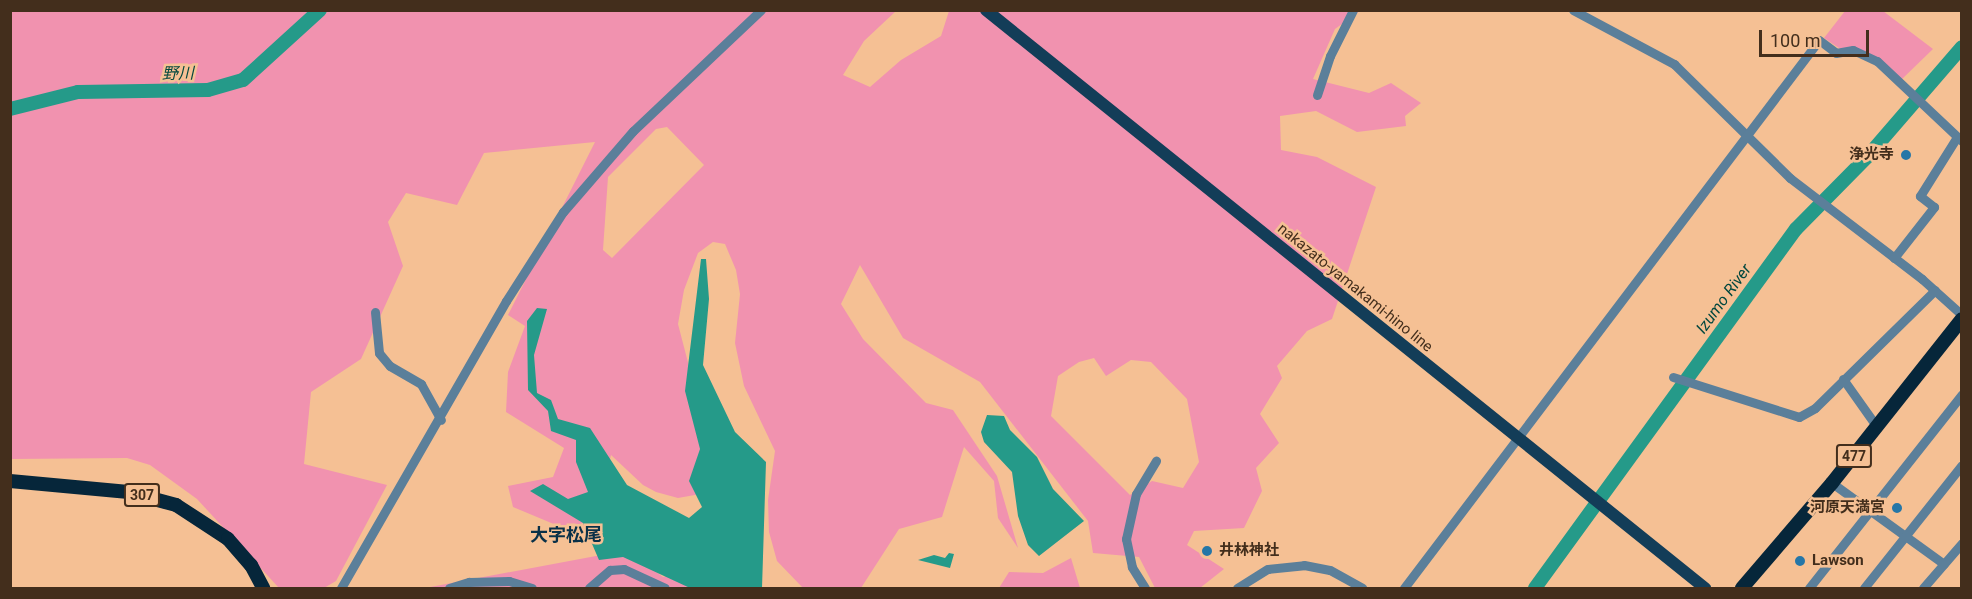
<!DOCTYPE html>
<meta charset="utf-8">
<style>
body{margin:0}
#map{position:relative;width:1972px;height:599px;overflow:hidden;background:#f5c094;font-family:Roboto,"Noto Sans JP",sans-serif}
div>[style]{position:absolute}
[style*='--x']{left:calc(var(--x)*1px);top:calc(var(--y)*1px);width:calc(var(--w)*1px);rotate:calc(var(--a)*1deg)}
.green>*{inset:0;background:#f192af}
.water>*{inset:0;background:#259a89}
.river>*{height:14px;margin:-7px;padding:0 7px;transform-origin:7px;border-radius:7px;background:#259a89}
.minor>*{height:9px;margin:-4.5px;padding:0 4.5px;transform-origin:4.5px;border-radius:4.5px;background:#5b7f9a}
.major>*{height:12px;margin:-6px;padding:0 6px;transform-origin:6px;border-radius:6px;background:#133d58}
.highway>*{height:14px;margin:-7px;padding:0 7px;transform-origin:7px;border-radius:7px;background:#06263a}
.dots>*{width:16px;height:16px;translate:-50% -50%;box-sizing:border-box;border:3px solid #f5c094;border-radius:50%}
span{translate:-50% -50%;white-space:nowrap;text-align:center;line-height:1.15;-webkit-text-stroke:5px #f5c094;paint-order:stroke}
.shield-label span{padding:2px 4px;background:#f5c094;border:2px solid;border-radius:4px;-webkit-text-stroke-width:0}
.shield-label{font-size:14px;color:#432e1c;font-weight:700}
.poi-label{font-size:15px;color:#432e1c;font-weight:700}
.right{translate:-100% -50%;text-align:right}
.left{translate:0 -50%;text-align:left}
.street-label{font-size:15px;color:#432e1c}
.water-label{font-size:16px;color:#02473e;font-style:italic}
.quarter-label{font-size:18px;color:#093048;font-weight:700}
.frame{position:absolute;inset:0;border:12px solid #432e1c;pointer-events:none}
.scale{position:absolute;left:1759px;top:30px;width:110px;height:27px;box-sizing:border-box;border:3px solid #432e1c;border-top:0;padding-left:8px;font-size:18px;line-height:21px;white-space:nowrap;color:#432e1c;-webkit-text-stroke:4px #f5c094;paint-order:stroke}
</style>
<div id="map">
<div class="green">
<i style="clip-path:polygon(evenodd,11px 11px,896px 11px,864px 41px,843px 75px,870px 87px,901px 60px,941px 36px,949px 11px,1360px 11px,1335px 29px,1313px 79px,1369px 93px,1391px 83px,1421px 103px,1405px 116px,1406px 126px,1357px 132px,1316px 111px,1280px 116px,1281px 150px,1317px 157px,1376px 187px,1332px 319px,1307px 331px,1277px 366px,1282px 378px,1260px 414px,1279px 443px,1256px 468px,1262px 491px,1244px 528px,1194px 531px,1187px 545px,1224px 569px,1200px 588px,1155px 588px,1139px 557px,1093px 553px,1088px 521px,980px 382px,903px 338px,860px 265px,841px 304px,863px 339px,926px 403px,953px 410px,997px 476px,1018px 548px,998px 518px,994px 481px,964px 447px,942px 517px,899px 529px,861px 588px,803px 588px,777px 561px,769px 532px,768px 500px,775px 451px,744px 386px,735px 343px,740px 294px,736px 270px,725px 244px,713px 242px,698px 253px,684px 290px,678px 324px,705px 428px,706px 493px,678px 498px,656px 492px,643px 485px,611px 455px,592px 540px,513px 507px,508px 486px,553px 477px,564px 448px,506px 412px,508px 372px,525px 326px,508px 315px,595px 142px,484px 153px,457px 205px,406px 193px,388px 222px,403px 266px,361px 359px,311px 392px,304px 464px,387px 485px,336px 581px,324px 588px,279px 588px,197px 499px,150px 465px,127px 458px,11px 459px,11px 11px,667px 127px,704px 165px,612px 258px,603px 250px,608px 177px,656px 129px,667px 127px,11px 11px,1094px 358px,1106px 376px,1131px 360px,1151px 362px,1187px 399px,1199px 462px,1183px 488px,1152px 481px,1130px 495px,1051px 416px,1058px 376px,1079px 362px,1094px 358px)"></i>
<i style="clip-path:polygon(1845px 11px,1883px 11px,1933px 49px,1900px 81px,1878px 59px,1842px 50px,1824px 38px)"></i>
<i style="clip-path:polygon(628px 550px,663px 577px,691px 567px,691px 588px,425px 588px)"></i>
<i style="clip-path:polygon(1071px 558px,1080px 588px,999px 588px,1009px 572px,1043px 573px)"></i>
</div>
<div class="water">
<i style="clip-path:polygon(701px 259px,706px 259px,709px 299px,703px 365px,735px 432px,766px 462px,762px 588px,690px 588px,623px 557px,599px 560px,583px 523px,530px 491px,543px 484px,568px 499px,588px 492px,576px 462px,576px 440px,551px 431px,548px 411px,528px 390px,527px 321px,537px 308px,547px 309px,534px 355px,537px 393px,551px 400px,558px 419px,590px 428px,627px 485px,689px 518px,702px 507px,689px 481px,700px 449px,685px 391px)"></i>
<i style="clip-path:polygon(987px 415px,1004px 416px,1010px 430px,1037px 457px,1053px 489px,1084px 521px,1039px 556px,1028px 545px,1018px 516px,1012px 472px,984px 442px,981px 432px)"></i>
<i style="clip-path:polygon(949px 553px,954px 554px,950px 568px,918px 560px,934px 555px,945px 558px)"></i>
</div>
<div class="river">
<i style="--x:10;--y:109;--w:70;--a:-14"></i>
<i style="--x:78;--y:92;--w:130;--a:-0.9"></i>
<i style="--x:208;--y:90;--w:36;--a:-16"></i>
<i style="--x:243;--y:80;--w:104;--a:-42.3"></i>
<i style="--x:1535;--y:588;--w:444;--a:-54"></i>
<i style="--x:1796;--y:229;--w:101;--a:-45.4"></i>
<i style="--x:1867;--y:157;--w:145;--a:-49.2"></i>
</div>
<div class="minor">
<i style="--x:1573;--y:10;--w:115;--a:28.1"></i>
<i style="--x:1674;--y:64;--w:163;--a:44.5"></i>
<i style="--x:1790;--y:178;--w:166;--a:37.4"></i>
<i style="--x:1922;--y:279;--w:54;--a:42"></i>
<i style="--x:1317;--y:95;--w:41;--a:-71.6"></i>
<i style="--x:1330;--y:56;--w:51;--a:-63.4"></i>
<i style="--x:1894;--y:258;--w:65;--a:-51.9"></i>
<i style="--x:1934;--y:207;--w:18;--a:-142"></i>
<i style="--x:1920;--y:196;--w:70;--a:-57.9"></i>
<i style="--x:375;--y:312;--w:41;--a:84.4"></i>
<i style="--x:379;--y:353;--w:17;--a:50"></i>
<i style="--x:390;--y:366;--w:36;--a:30"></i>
<i style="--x:421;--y:384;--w:41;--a:60.9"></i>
<i style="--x:1673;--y:377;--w:132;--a:17.6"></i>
<i style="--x:1799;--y:417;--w:18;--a:-29"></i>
<i style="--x:1815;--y:408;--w:168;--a:-44.5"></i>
<i style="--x:1843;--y:379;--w:59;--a:54.7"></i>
<i style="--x:1832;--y:483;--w:138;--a:35.9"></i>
<i style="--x:341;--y:588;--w:331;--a:-60.1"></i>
<i style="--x:506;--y:301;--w:106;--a:-57.4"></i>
<i style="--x:563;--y:212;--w:107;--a:-49.2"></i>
<i style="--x:633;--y:131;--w:176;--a:-43.4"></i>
<i style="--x:449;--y:588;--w:21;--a:-17"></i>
<i style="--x:469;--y:582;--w:40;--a:-1.4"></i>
<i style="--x:509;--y:581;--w:24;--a:17"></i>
<i style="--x:589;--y:588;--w:28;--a:-41"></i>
<i style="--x:610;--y:570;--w:14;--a:-4"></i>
<i style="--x:624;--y:569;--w:45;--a:24.9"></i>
<i style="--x:1145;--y:588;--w:25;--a:-122"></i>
<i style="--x:1132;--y:567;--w:29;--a:-102"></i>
<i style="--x:1126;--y:539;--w:46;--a:-77.5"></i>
<i style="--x:1136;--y:494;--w:39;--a:-59"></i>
<i style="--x:1237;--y:588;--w:36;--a:-32"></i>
<i style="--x:1268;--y:569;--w:36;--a:-6"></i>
<i style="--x:1304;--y:565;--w:26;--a:11"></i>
<i style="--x:1330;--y:570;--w:37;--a:29"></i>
<i style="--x:1404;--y:588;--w:687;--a:-52.86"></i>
<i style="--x:1819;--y:40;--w:21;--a:37"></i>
<i style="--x:1836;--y:53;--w:17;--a:-10"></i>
<i style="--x:1853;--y:50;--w:26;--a:25"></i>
<i style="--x:1877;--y:61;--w:117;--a:43.3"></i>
<i style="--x:1809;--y:588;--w:247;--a:-51.7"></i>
<i style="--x:1864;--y:588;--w:157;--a:-51.5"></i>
<i style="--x:1923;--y:588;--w:60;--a:-49.1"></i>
</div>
<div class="major">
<i style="--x:986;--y:10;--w:923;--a:38.8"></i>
</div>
<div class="highway">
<i style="--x:10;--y:481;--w:119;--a:5.3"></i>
<i style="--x:128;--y:492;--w:50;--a:15.2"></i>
<i style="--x:176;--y:505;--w:62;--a:33.2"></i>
<i style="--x:228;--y:539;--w:35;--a:49"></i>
<i style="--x:251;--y:565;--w:26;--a:62"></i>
<i style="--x:1742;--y:588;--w:138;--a:-49.4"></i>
<i style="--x:1832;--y:483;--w:209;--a:-51.6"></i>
</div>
<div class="dots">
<i style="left:1906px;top:155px;background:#2576a7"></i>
<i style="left:1897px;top:508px;background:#2576a7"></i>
<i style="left:1207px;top:551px;background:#2576a7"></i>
<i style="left:1800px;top:561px;background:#2576a7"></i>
</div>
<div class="shield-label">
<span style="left:1854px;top:456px">477</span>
<span style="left:142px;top:495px">307</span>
</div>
<div class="poi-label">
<span class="right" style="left:1894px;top:155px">浄光寺</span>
<span class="right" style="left:1885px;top:508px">河原天満宮</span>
<span class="left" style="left:1219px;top:551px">井林神社</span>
<span class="left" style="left:1812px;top:561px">Lawson</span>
</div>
<div class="street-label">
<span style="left:1355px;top:288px;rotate:39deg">nakazato-yamakami-hino line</span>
</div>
<div class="water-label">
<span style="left:178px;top:74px;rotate:-1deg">野川</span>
<span style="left:1724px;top:299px;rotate:-54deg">Izumo River</span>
</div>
<div class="quarter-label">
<span style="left:566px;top:535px">大字松尾</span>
</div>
<div class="frame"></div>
<div class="scale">100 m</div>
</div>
